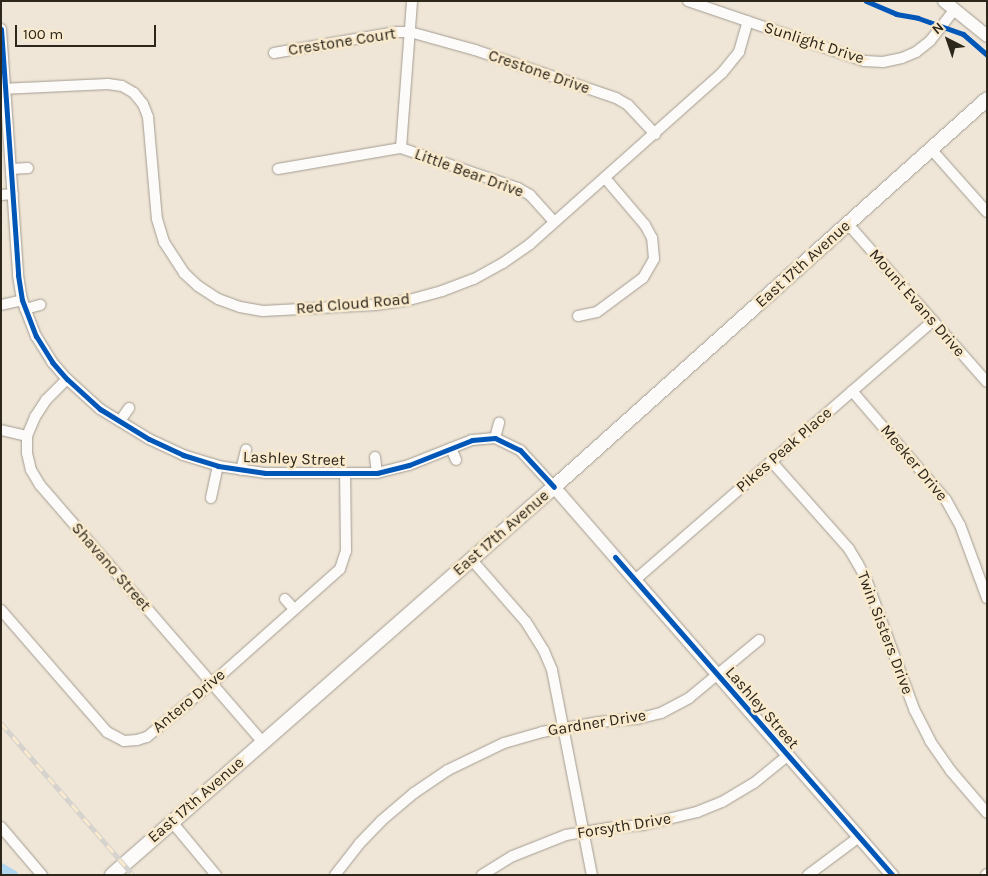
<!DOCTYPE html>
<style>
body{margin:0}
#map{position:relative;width:988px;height:876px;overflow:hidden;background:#efe6d7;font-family:Karla,sans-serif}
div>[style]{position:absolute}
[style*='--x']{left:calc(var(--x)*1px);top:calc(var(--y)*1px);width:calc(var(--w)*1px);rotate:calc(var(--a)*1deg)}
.canal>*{height:10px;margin:-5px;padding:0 5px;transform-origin:5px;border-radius:5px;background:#b2d7f0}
.roads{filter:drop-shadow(0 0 1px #a39c91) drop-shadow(0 0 1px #a39c91)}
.minor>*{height:10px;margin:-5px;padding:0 5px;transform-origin:5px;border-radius:5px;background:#fdfbf9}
.tertiary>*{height:12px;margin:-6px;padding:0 6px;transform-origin:6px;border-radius:6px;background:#fdfbf9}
.secondary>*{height:14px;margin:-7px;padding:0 7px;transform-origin:7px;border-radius:7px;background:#fdfbf9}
.rail>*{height:5px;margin-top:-2.5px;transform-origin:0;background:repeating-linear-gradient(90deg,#f9eacd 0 9px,#d6d2ce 0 18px);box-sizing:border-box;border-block:1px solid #d6d2ce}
.cycleway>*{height:5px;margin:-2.5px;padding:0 2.5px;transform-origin:2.5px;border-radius:2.5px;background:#0057b8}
span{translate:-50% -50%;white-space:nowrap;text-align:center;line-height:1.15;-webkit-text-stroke:5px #f9eacd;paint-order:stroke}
.street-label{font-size:16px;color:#2c261b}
.frame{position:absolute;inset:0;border:2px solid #2c261b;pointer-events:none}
.north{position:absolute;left:923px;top:15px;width:50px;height:50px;-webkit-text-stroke:4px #f9eacd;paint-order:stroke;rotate:319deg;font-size:14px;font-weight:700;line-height:20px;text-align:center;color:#2c261b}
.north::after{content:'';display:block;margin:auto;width:18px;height:22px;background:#2c261b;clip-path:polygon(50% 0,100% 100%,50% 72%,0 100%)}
.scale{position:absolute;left:15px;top:25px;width:141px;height:22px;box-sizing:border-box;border:2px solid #2c261b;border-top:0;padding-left:6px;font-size:15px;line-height:18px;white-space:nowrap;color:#2c261b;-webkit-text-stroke:4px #f9eacd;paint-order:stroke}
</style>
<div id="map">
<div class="canal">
<i style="--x:1;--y:868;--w:14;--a:30"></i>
</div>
<div class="roads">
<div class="minor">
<i style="--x:688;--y:1;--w:186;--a:18.8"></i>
<i style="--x:864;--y:61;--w:19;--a:3"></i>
<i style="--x:883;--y:62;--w:19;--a:-12"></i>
<i style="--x:902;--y:58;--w:15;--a:-23"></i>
<i style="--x:916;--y:52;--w:18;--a:-38"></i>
<i style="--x:930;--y:41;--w:39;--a:-52"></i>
<i style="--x:1;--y:29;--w:247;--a:86"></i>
<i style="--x:18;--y:275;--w:25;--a:81"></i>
<i style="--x:22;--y:300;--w:39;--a:69"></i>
<i style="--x:36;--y:336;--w:31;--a:58"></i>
<i style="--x:52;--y:362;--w:23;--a:49"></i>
<i style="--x:67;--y:379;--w:45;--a:42.3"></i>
<i style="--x:100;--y:409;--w:57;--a:31.5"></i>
<i style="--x:149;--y:439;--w:38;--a:25"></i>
<i style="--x:183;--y:455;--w:37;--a:17"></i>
<i style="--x:218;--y:466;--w:48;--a:8.5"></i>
<i style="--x:265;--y:473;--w:112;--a:0"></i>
<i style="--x:377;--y:473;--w:33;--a:-14"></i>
<i style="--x:409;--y:465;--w:68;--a:-21.6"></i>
<i style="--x:472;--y:440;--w:23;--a:-5"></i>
<i style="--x:495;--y:438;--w:28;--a:26"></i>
<i style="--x:520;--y:450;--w:50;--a:47.4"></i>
<i style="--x:274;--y:53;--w:123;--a:-9.8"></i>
<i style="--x:395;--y:32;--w:15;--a:0"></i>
<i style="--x:410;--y:32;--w:67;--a:15.5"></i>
<i style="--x:475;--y:50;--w:149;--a:18.8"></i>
<i style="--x:616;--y:98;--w:14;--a:30"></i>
<i style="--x:628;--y:105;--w:40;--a:47"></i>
<i style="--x:1;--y:89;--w:107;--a:-2.7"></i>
<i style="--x:108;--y:84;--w:14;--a:8"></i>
<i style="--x:122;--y:86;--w:14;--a:30"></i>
<i style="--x:134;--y:93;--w:14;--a:51"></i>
<i style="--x:143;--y:104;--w:14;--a:69"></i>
<i style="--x:148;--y:117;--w:102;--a:85"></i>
<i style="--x:157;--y:219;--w:24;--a:73"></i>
<i style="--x:164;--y:242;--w:37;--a:57"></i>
<i style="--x:184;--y:273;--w:19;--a:43"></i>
<i style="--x:198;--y:286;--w:24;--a:33"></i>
<i style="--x:218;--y:299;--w:23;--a:20"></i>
<i style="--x:240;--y:307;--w:23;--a:10"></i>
<i style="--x:263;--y:311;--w:112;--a:-3.1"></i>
<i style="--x:375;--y:305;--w:34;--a:-8"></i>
<i style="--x:409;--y:300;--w:34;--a:-15"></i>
<i style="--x:442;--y:291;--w:34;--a:-21"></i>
<i style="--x:474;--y:279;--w:33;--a:-29"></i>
<i style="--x:503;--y:263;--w:33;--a:-35"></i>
<i style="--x:530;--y:244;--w:257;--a:-41.7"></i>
<i style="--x:722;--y:73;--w:27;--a:-51"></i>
<i style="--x:739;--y:52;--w:32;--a:-74"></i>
<i style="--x:401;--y:148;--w:147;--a:-85.7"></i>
<i style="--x:931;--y:149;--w:84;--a:48.4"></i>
<i style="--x:11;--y:169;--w:17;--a:-3"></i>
<i style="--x:278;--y:169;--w:125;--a:-9.7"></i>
<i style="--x:401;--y:148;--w:124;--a:18.9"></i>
<i style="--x:518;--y:188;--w:14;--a:30"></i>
<i style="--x:530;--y:195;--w:36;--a:48"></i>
<i style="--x:1;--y:195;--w:12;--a:-5"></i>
<i style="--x:848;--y:224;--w:210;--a:48.7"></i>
<i style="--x:1;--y:305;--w:22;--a:-13"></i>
<i style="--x:25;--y:309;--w:16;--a:-15"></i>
<i style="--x:578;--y:316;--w:19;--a:-12"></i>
<i style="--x:597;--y:312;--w:57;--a:-36.5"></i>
<i style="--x:643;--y:278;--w:22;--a:-60"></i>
<i style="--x:654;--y:259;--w:21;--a:-95"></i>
<i style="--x:652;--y:238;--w:15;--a:-118"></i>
<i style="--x:645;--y:225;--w:62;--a:-130.4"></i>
<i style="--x:67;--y:379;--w:30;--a:135"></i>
<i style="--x:46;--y:400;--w:20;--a:123"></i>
<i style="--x:35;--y:417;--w:21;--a:113"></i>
<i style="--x:27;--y:436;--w:17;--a:90"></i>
<i style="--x:27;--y:453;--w:17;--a:77"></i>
<i style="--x:31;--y:470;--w:17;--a:59"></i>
<i style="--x:40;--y:485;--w:340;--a:49.1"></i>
<i style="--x:852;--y:391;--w:144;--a:49.2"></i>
<i style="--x:946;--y:500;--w:29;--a:61"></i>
<i style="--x:960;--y:525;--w:78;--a:69.7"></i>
<i style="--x:120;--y:421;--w:16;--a:-55"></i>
<i style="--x:1;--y:430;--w:27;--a:13"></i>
<i style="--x:495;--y:438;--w:16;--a:-75"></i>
<i style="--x:451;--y:448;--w:13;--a:67"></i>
<i style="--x:375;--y:457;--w:16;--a:83"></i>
<i style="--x:771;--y:461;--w:118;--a:48.4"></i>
<i style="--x:849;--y:549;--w:17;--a:59"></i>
<i style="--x:858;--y:564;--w:17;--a:62"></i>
<i style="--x:866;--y:579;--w:139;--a:69.7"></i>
<i style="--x:914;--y:709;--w:36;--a:63"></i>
<i style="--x:930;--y:741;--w:37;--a:55"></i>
<i style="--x:951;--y:771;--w:55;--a:49.4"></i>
<i style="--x:241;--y:470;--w:21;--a:-76"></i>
<i style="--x:211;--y:498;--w:33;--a:-78"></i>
<i style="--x:471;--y:559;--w:84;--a:48.9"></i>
<i style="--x:526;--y:622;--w:34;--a:58"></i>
<i style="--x:544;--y:651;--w:21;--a:67"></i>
<i style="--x:552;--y:670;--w:209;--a:79"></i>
<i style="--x:635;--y:580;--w:395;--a:-41"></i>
<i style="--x:285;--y:599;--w:13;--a:48"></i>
<i style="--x:1;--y:610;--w:162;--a:49"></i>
<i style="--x:107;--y:732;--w:19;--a:28"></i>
<i style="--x:124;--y:741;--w:13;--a:-4"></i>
<i style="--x:137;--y:740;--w:10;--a:-17"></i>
<i style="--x:147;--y:737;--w:85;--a:-39.7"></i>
<i style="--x:212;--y:683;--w:171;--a:-41.7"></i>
<i style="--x:340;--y:569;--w:19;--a:-72"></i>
<i style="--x:346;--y:551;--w:77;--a:-90.7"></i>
<i style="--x:172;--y:822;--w:69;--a:50.3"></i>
<i style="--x:1;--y:827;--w:63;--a:49.5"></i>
<i style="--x:335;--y:875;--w:39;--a:-52"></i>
<i style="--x:359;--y:844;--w:32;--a:-46"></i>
<i style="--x:381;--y:821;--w:43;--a:-40.3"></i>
<i style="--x:414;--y:793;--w:41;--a:-34.1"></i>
<i style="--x:448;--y:770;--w:62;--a:-25.7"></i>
<i style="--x:504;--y:743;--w:40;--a:-16"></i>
<i style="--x:542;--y:732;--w:58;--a:-10"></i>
<i style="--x:599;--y:722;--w:38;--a:-5"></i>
<i style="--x:637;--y:719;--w:25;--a:-14"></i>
<i style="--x:661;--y:713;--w:32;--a:-28"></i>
<i style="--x:689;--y:698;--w:91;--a:-39.6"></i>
<i style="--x:482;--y:875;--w:36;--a:-32"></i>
<i style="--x:513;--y:856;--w:57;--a:-21.6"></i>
<i style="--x:566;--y:835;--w:43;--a:-9.5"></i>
<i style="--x:608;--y:828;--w:35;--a:-5"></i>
<i style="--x:643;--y:825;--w:56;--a:-13.5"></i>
<i style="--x:697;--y:812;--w:27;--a:-22"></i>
<i style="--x:722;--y:802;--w:37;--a:-31"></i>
<i style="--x:754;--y:783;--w:43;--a:-39.3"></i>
<i style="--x:808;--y:875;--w:64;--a:-36.7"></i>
<i style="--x:986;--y:875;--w:1;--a:-45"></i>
</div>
<div class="tertiary">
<i style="--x:944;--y:1;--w:55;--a:39.1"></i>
<i style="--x:554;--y:487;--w:515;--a:48.94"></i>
</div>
<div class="secondary">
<i style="--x:112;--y:875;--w:588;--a:-41.28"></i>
<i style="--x:554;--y:487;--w:581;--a:-41.86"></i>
</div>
</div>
<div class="rail">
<i style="--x:1;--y:723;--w:201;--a:49"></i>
</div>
<div class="cycleway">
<i style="--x:866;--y:1;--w:33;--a:23"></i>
<i style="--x:896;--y:14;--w:22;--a:10"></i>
<i style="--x:918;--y:18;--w:48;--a:19.6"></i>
<i style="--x:963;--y:34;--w:32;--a:41"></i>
<i style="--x:1;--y:29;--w:247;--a:86"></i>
<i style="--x:18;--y:275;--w:25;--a:81"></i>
<i style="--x:22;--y:300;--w:39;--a:69"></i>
<i style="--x:36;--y:336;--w:31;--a:58"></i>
<i style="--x:52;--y:362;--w:23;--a:49"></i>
<i style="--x:67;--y:379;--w:45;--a:42.3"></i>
<i style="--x:100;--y:409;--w:57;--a:31.5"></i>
<i style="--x:149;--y:439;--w:38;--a:25"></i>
<i style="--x:183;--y:455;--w:37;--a:17"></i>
<i style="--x:218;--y:466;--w:48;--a:8.5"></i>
<i style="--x:265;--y:473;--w:112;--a:0"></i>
<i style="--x:377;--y:473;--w:33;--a:-14"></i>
<i style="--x:409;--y:465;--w:68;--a:-21.6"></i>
<i style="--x:472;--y:440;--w:23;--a:-5"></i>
<i style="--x:495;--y:438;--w:28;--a:26"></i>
<i style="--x:520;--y:450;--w:50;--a:47.4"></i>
<i style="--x:615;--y:557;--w:422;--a:48.9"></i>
</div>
<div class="street-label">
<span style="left:342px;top:42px;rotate:-9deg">Crestone Court</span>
<span style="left:814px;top:43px;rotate:18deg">Sunlight Drive</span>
<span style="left:539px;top:72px;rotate:19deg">Crestone Drive</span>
<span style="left:469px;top:173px;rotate:20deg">Little Bear Drive</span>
<span style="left:803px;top:264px;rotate:-42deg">East 17th Avenue</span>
<span style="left:917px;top:303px;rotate:49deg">Mount Evans Drive</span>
<span style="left:353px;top:304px;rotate:-5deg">Red Cloud Road</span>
<span style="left:784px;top:450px;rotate:-41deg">Pikes Peak Place</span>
<span style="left:294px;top:459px;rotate:2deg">Lashley Street</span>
<span style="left:914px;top:463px;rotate:50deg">Meeker Drive</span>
<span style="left:501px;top:533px;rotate:-41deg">East 17th Avenue</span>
<span style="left:111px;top:567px;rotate:49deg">Shavano Street</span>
<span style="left:885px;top:633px;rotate:69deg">Twin Sisters Drive</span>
<span style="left:189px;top:701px;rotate:-40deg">Antero Drive</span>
<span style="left:762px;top:708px;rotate:49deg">Lashley Street</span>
<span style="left:597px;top:723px;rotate:-9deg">Gardner Drive</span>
<span style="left:196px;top:800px;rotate:-41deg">East 17th Avenue</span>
<span style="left:624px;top:826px;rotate:-9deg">Forsyth Drive</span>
</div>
<div class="frame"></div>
<div class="north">N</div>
<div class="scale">100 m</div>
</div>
